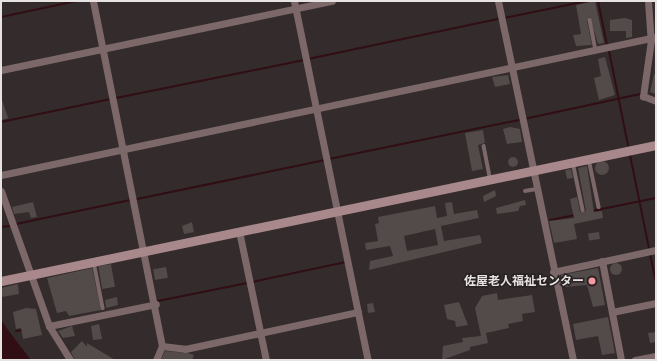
<!DOCTYPE html>
<meta charset="utf-8">
<style>
body{margin:0}
#map{position:relative;width:657px;height:361px;overflow:hidden;background:#332b2c;font-family:Inter,"Noto Sans JP",sans-serif}
div>[style]{position:absolute}
[style*='--x']{left:calc(var(--x)*1px);top:calc(var(--y)*1px);width:calc(var(--w)*1px);rotate:calc(var(--a)*1deg)}
.water>*{inset:0;background:#310e13}
.stream>*{height:2px;margin:-1px;padding:0 1px;transform-origin:1px;border-radius:1px;background:#310e13}
.building>*{inset:0;background:#534a4a;transform-origin:0 0}
.round{border-radius:50%}
.lane>*{height:3.5px;margin:-1.75px;padding:0 1.75px;transform-origin:1.75px;border-radius:1.75px;background:#7c6869}
.street>*{height:7px;margin:-3.5px;padding:0 3.5px;transform-origin:3.5px;border-radius:3.5px;background:#7c6869}
.secondary>*{height:9px;margin:-4.5px;padding:0 4.5px;transform-origin:4.5px;border-radius:4.5px;background:#a8888a}
.dots>*{width:11px;height:11px;translate:-50% -50%;box-sizing:border-box;border:2px solid #292222;border-radius:50%}
span{translate:-50% -50%;white-space:nowrap;text-align:center;line-height:1.15;-webkit-text-stroke:3px #292222;paint-order:stroke}
.poi-label{font-size:12px;color:#e8e3e3;font-weight:700}
.right{translate:-100% -50%;text-align:right}
.frame{position:absolute;inset:0;border:2px solid #e8e3e3;pointer-events:none}
</style>
<div id="map">
<div class="water">
<i style="clip-path:polygon(1px 320px,11px 334px,31px 360px,1px 360px)"></i>
</div>
<div class="stream">
<i style="--x:598;--y:1;--w:45;--a:78.4"></i>
<i style="--x:1;--y:17;--w:77;--a:-12"></i>
<i style="--x:504;--y:18;--w:85;--a:-11.6"></i>
<i style="--x:609;--y:51;--w:96;--a:78.6"></i>
<i style="--x:308;--y:59;--w:194;--a:-11.9"></i>
<i style="--x:116;--y:98;--w:192;--a:-11.4"></i>
<i style="--x:524;--y:119;--w:120;--a:-12.1"></i>
<i style="--x:1;--y:122;--w:112;--a:-11.8"></i>
<i style="--x:630;--y:155;--w:95;--a:78.5"></i>
<i style="--x:329;--y:159;--w:194;--a:-11.6"></i>
<i style="--x:137;--y:199;--w:192;--a:-11.7"></i>
<i style="--x:592;--y:211;--w:65;--a:-11.5"></i>
<i style="--x:550;--y:220;--w:26;--a:-11"></i>
<i style="--x:16;--y:224;--w:117;--a:-11.8"></i>
<i style="--x:1;--y:227;--w:8;--a:-7"></i>
<i style="--x:650;--y:254;--w:29;--a:78"></i>
<i style="--x:252;--y:282;--w:96;--a:-12"></i>
<i style="--x:158;--y:301;--w:91;--a:-11.4"></i>
<i style="--x:16;--y:331;--w:7;--a:-8"></i>
</div>
<div class="building">
<i style="clip-path:polygon(595px 1px,604px 43px,598px 44px,590px 17px,587px 21px,592px 45px,576px 46px,573px 35px,581px 34px,576px 5px)"></i>
<i style="clip-path:polygon(625px 18px,632px 20px,632px 37px,626px 38px,626px 31px,610px 31px,610px 20px)"></i>
<i style="clip-path:polygon(605px 57px,615px 95px,599px 100px,594px 78px,601px 76px,598px 59px)"></i>
<i style="clip-path:polygon(654px 74px,656px 75px,656px 94px,650px 92px)"></i>
<i style="clip-path:polygon(508px 75px,510px 84px,495px 87px,492px 77px)"></i>
<i style="clip-path:polygon(1px 97px,8px 118px,2px 120px,1px 117px)"></i>
<i style="clip-path:polygon(510px 127px,520px 129px,522px 142px,507px 144px,503px 129px)"></i>
<i style="clip-path:polygon(483px 130px,485px 143px,478px 145px,483px 169px,472px 171px,465px 133px)"></i>
<i class="round" style="left:508px;top:157px;width:10px;height:10px"></i>
<i class="round" style="left:595px;top:161px;width:14px;height:14px"></i>
<i style="clip-path:polygon(587px 166px,594px 212px,602px 211px,603px 218px,574px 224px,577px 239px,554px 243px,549px 221px,574px 218px,570px 199px,577px 197px,580px 212px,586px 211px,578px 168px)"></i>
<i style="left:571px;top:169px;width:9px;height:6px;rotate:77deg"></i>
<i style="clip-path:polygon(495px 190px,496px 196px,484px 202px,483px 196px)"></i>
<i style="clip-path:polygon(525px 200px,526px 205px,520px 206px,518px 211px,497px 214px,496px 208px)"></i>
<i style="clip-path:polygon(33px 202px,37px 217px,31px 218px,29px 212px,14px 214px,12px 207px)"></i>
<i style="clip-path:polygon(evenodd,452px 202px,454px 214px,477px 210px,479px 218px,441px 226px,444px 241px,480px 235px,482px 243px,369px 270px,370px 261px,393px 256px,390px 246px,366px 250px,365px 243px,378px 241px,375px 224px,379px 223px,378px 217px,435px 206px,437px 218px,447px 216px,445px 203px,452px 202px,435px 229px,438px 245px,407px 251px,404px 236px,435px 229px)"></i>
<i style="clip-path:polygon(192px 222px,194px 232px,184px 234px,182px 226px)"></i>
<i style="left:599px;top:232px;width:7px;height:11px;rotate:82deg"></i>
<i class="round" style="left:610px;top:263px;width:12px;height:12px"></i>
<i style="left:111px;top:264px;width:23px;height:13px;rotate:80deg"></i>
<i style="left:166px;top:267px;width:11px;height:13px;rotate:80deg"></i>
<i style="clip-path:polygon(92px 268px,101px 310px,69px 316px,66px 311px,57px 313px,47px 278px)"></i>
<i style="clip-path:polygon(598px 268px,605px 305px,593px 307px,587px 285px,565px 287px,561px 275px)"></i>
<i style="clip-path:polygon(18px 284px,19px 294px,2px 297px,1px 288px)"></i>
<i style="clip-path:polygon(497px 293px,498px 300px,532px 295px,535px 312px,522px 314px,523px 321px,508px 324px,509px 328px,486px 333px,488px 343px,470px 347px,470px 350px,442px 360px,443px 346px,463px 342px,462px 338px,481px 336px,475px 308px,482px 296px)"></i>
<i style="clip-path:polygon(117px 297px,118px 305px,106px 308px,105px 300px)"></i>
<i style="clip-path:polygon(459px 302px,468px 325px,456px 327px,455px 321px,447px 319px,444px 305px)"></i>
<i style="clip-path:polygon(373px 303px,375px 312px,368px 313px,367px 304px)"></i>
<i style="clip-path:polygon(26px 308px,36px 309px,42px 335px,23px 339px,21px 328px,16px 329px,13px 312px)"></i>
<i style="clip-path:polygon(608px 317px,615px 353px,602px 355px,598px 336px,576px 340px,573px 324px)"></i>
<i style="clip-path:polygon(99px 324px,102px 339px,93px 340px,91px 326px)"></i>
<i style="clip-path:polygon(72px 326px,75px 336px,63px 338px,58px 331px)"></i>
<i style="clip-path:polygon(656px 332px,656px 342px,650px 343px,648px 333px)"></i>
<i style="clip-path:polygon(82px 341px,87px 347px,87px 343px,115px 360px,75px 360px,71px 352px)"></i>
<i style="clip-path:polygon(165px 351px,188px 353px,194px 355px,192px 360px,161px 360px)"></i>
</div>
<div class="lane">
<i style="--x:590;--y:20;--w:31;--a:79"></i>
<i style="--x:484;--y:146;--w:33;--a:79"></i>
<i style="--x:589;--y:159;--w:49;--a:78.2"></i>
<i style="--x:573;--y:162;--w:49;--a:78.2"></i>
<i style="--x:525;--y:191;--w:11;--a:-10"></i>
<i style="--x:94;--y:262;--w:47;--a:78.9"></i>
</div>
<div class="street">
<i style="--x:93;--y:1;--w:352;--a:78.7"></i>
<i style="--x:162;--y:346;--w:23;--a:7"></i>
<i style="--x:185;--y:349;--w:177;--a:-12.1"></i>
<i style="--x:294;--y:1;--w:367;--a:78.4"></i>
<i style="--x:498;--y:1;--w:367;--a:78.2"></i>
<i style="--x:648;--y:1;--w:39;--a:86"></i>
<i style="--x:651;--y:40;--w:57;--a:98.1"></i>
<i style="--x:643;--y:96;--w:14;--a:21"></i>
<i style="--x:1;--y:70;--w:338;--a:-11.8"></i>
<i style="--x:1;--y:175;--w:669;--a:-11.9"></i>
<i style="--x:1;--y:191;--w:143;--a:70.4"></i>
<i style="--x:49;--y:326;--w:40;--a:58"></i>
<i style="--x:239;--y:231;--w:132;--a:78.2"></i>
<i style="--x:602;--y:261;--w:101;--a:79.1"></i>
<i style="--x:553;--y:272;--w:105;--a:-12.1"></i>
<i style="--x:612;--y:312;--w:45;--a:-11.6"></i>
<i style="--x:49;--y:326;--w:109;--a:-11.6"></i>
<i style="--x:156;--y:360;--w:15;--a:-67"></i>
<i style="--x:635;--y:360;--w:21;--a:-11"></i>
</div>
<div class="secondary">
<i style="--x:1;--y:281;--w:669;--a:-11.73"></i>
</div>
<div class="dots">
<i style="left:592px;top:281px;background:#f49aa2"></i>
</div>
<div class="poi-label">
<span class="right" style="left:584px;top:281px">佐屋老人福祉センター</span>
</div>
<div class="frame"></div>
</div>
